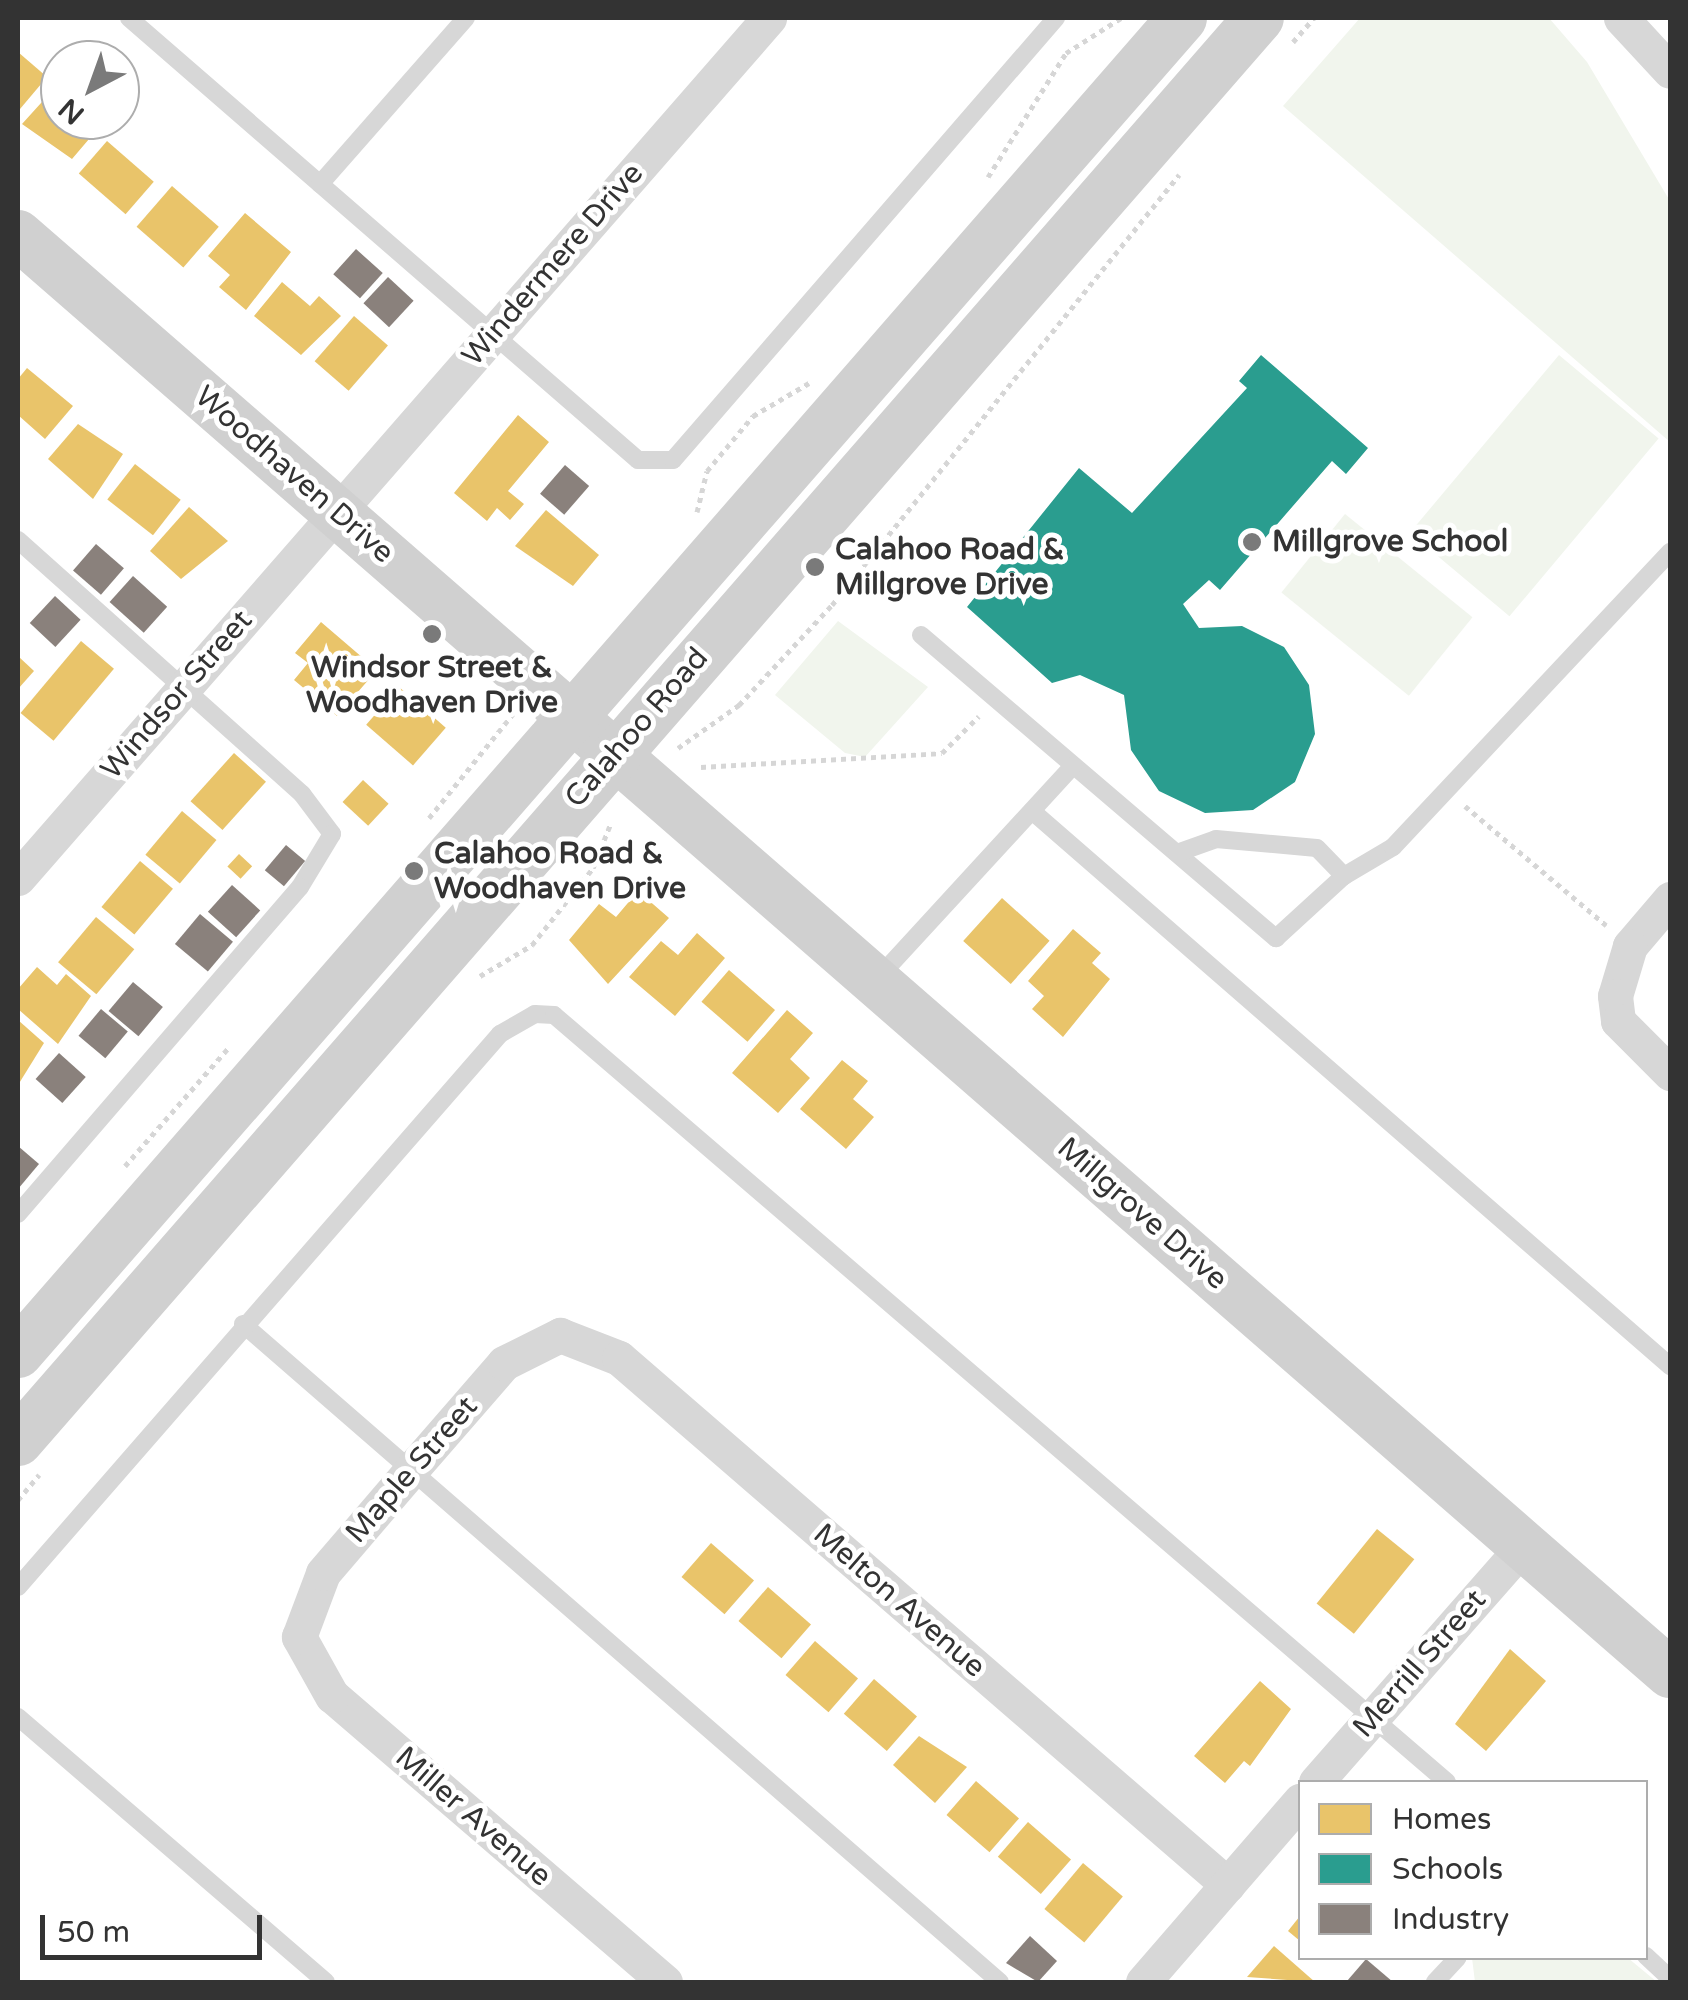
<!DOCTYPE html>
<style>
body{margin:0}
#map{position:relative;width:1688px;height:2000px;overflow:hidden;background:#fff;font-family:"Varela Round",sans-serif}
div>[style]{position:absolute}
[style*='--x']{left:calc(var(--x)*1px);top:calc(var(--y)*1px);width:calc(var(--w)*1px);rotate:calc(var(--a)*1deg)}
.green>*{inset:0;background:#f1f5ed;transform-origin:0 0}
.homes>*{inset:0;background:#e9c46a;transform-origin:0 0}
.schools>*{inset:0;background:#2a9d8f}
.industry>*{inset:0;background:#8a817c;transform-origin:0 0}
.path>*{height:5px;margin-top:-2.5px;transform-origin:0;background:repeating-linear-gradient(90deg,#d6d6d6 0 5px,transparent 0 10px)}
.lane>*{height:18px;margin:-9px;padding:0 9px;transform-origin:9px;border-radius:9px;background:#d7d7d7}
.street>*{height:35px;margin:-17.5px;padding:0 17.5px;transform-origin:17.5px;border-radius:17.5px;background:#d7d7d7}
.secondary>*{height:50px;margin:-25px;padding:0 25px;transform-origin:25px;border-radius:25px;background:#d0d0d0}
.dots>*{width:28px;height:28px;translate:-50% -50%;box-sizing:border-box;border:5px solid #fff;border-radius:50%}
span{translate:-50% -50%;white-space:nowrap;text-align:center;line-height:1.15;-webkit-text-stroke:10px #fff;paint-order:stroke}
.street-label{font-size:30px;color:#333}
.poi-label{font-size:30px;color:#333;font-weight:700}
.left{translate:0 -50%;text-align:left}
.frame{position:absolute;inset:0;border:20px solid #333;pointer-events:none}
.legend{position:absolute;left:1298px;top:1780px;width:350px;height:180px;box-sizing:border-box;background:#fff;border:2px solid #adadad;margin:0;padding:12px 18px;list-style:none;font-size:30px;color:#333}
.legend li{display:flex;align-items:center;gap:20px;height:50px}
.legend b{width:50px;border:2px solid #adadad}
.north{position:absolute;left:40px;top:40px;width:100px;height:100px;box-sizing:border-box;background:#fff;border:2px solid #adadad;border-radius:50%;rotate:221deg;font-size:28px;font-weight:700;line-height:40px;text-align:center;color:#333}
.north::after{content:'';display:block;margin:auto;width:35px;height:45px;background:#7a7a7a;clip-path:polygon(50% 0,100% 100%,50% 72%,0 100%)}
.scale{position:absolute;left:40px;top:1915px;width:222px;height:45px;box-sizing:border-box;border:5px solid #333;border-top:0;padding-left:12px;font-size:30px;line-height:35px;white-space:nowrap;color:#333;-webkit-text-stroke:8px #fff;paint-order:stroke}
</style>
<div id="map">
<div class="green">
<i style="clip-path:polygon(1360px 18px,1549px 18px,1587px 62px,1670px 201px,1670px 442px,1283px 106px)"></i>
<i style="left:1559px;top:355px;width:130px;height:232px;rotate:40deg"></i>
<i style="left:1345px;top:514px;width:164px;height:101px;rotate:39deg"></i>
<i style="clip-path:polygon(838px 621px,928px 687px,865px 757px,845px 753px,775px 695px)"></i>
<i style="clip-path:polygon(1472px 1958px,1628px 1958px,1657px 1982px,1475px 1982px)"></i>
</div>
<div class="homes">
<i style="clip-path:polygon(18px 52px,47px 77px,20px 109px,18px 107px)"></i>
<i style="clip-path:polygon(60px 82px,60px 120px,101px 125px,72px 159px,22px 124px)"></i>
<i style="left:107px;top:141px;width:62px;height:43px;rotate:41deg"></i>
<i style="left:172px;top:186px;width:62px;height:54px;rotate:41deg"></i>
<i style="clip-path:polygon(245px 213px,291px 252px,246px 310px,219px 287px,230px 275px,208px 256px)"></i>
<i style="clip-path:polygon(282px 282px,310px 306px,319px 296px,341px 316px,301px 355px,254px 316px)"></i>
<i style="left:354px;top:316px;width:45px;height:60px;rotate:41deg"></i>
<i style="clip-path:polygon(27px 368px,73px 406px,45px 439px,18px 415px,18px 379px)"></i>
<i style="clip-path:polygon(518px 415px,549px 442px,508px 491px,524px 504px,510px 520px,497px 508px,487px 521px,454px 493px)"></i>
<i style="clip-path:polygon(78px 424px,123px 454px,93px 499px,48px 459px)"></i>
<i style="left:135px;top:464px;width:58px;height:45px;rotate:38deg"></i>
<i style="clip-path:polygon(189px 507px,228px 541px,181px 579px,150px 551px)"></i>
<i style="clip-path:polygon(546px 510px,599px 555px,573px 586px,515px 546px)"></i>
<i style="clip-path:polygon(321px 622px,377px 670px,337px 716px,294px 680px,308px 663px,295px 653px)"></i>
<i style="left:81px;top:641px;width:43px;height:94px;rotate:40deg"></i>
<i style="clip-path:polygon(18px 656px,34px 671px,18px 689px)"></i>
<i style="left:399px;top:687px;width:62px;height:50px;rotate:41deg"></i>
<i style="left:234px;top:753px;width:43px;height:65px;rotate:42deg"></i>
<i style="left:363px;top:780px;width:35px;height:30px;rotate:43deg"></i>
<i style="left:182px;top:811px;width:45px;height:57px;rotate:40deg"></i>
<i style="left:239px;top:854px;width:18px;height:17px;rotate:43deg"></i>
<i style="left:140px;top:861px;width:43px;height:60px;rotate:40deg"></i>
<i style="clip-path:polygon(638px 891px,669px 918px,608px 984px,569px 940px,599px 904px,616px 917px)"></i>
<i style="left:1002px;top:898px;width:64px;height:58px;rotate:42deg"></i>
<i style="left:96px;top:917px;width:50px;height:59px;rotate:40deg"></i>
<i style="clip-path:polygon(1073px 929px,1101px 953px,1092px 963px,1110px 979px,1063px 1037px,1032px 1009px,1044px 996px,1028px 981px)"></i>
<i style="clip-path:polygon(697px 933px,725px 958px,675px 1016px,629px 977px,661px 941px,678px 955px)"></i>
<i style="clip-path:polygon(37px 967px,57px 985px,66px 974px,91px 996px,58px 1044px,18px 1009px,18px 989px)"></i>
<i style="left:729px;top:970px;width:61px;height:42px;rotate:41deg"></i>
<i style="clip-path:polygon(787px 1010px,813px 1033px,790px 1059px,810px 1078px,778px 1113px,732px 1073px)"></i>
<i style="clip-path:polygon(18px 1020px,44px 1043px,18px 1085px)"></i>
<i style="clip-path:polygon(842px 1060px,868px 1081px,853px 1099px,874px 1117px,846px 1149px,800px 1109px)"></i>
<i style="left:1377px;top:1529px;width:48px;height:96px;rotate:39deg"></i>
<i style="left:711px;top:1543px;width:57px;height:45px;rotate:41deg"></i>
<i style="left:768px;top:1587px;width:57px;height:45px;rotate:41deg"></i>
<i style="left:815px;top:1641px;width:57px;height:45px;rotate:41deg"></i>
<i style="clip-path:polygon(1510px 1649px,1546px 1681px,1486px 1751px,1455px 1724px)"></i>
<i style="left:874px;top:1679px;width:57px;height:46px;rotate:41deg"></i>
<i style="clip-path:polygon(1260px 1681px,1291px 1709px,1250px 1766px,1244px 1761px,1225px 1783px,1194px 1756px)"></i>
<i style="clip-path:polygon(919px 1736px,967px 1767px,935px 1803px,893px 1765px)"></i>
<i style="left:976px;top:1781px;width:57px;height:45px;rotate:41deg"></i>
<i style="left:1028px;top:1822px;width:57px;height:46px;rotate:41deg"></i>
<i style="left:1083px;top:1863px;width:52px;height:60px;rotate:40deg"></i>
<i style="clip-path:polygon(1300px 1916px,1300px 1941px,1288px 1931px)"></i>
<i style="clip-path:polygon(1274px 1946px,1315px 1982px,1247px 1977px)"></i>
</div>
<div class="schools">
<i style="clip-path:polygon(1261px 355px,1368px 448px,1346px 474px,1332px 461px,1220px 590px,1209px 580px,1183px 604px,1199px 628px,1242px 626px,1284px 647px,1309px 685px,1315px 734px,1295px 782px,1253px 810px,1205px 813px,1159px 791px,1131px 750px,1124px 695px,1080px 675px,1052px 683px,967px 607px,1079px 468px,1132px 513px,1247px 388px,1239px 381px)"></i>
</div>
<div class="industry">
<i style="left:356px;top:249px;width:36px;height:34px;rotate:42deg"></i>
<i style="left:388px;top:277px;width:35px;height:36px;rotate:43deg"></i>
<i style="left:565px;top:465px;width:32px;height:38px;rotate:41deg"></i>
<i style="left:96px;top:544px;width:37px;height:35px;rotate:41deg"></i>
<i style="left:133px;top:576px;width:46px;height:35px;rotate:42deg"></i>
<i style="left:55px;top:596px;width:35px;height:37px;rotate:43deg"></i>
<i style="left:286px;top:845px;width:25px;height:33px;rotate:40deg"></i>
<i style="left:232px;top:885px;width:38px;height:36px;rotate:42deg"></i>
<i style="left:200px;top:914px;width:43px;height:39px;rotate:40deg"></i>
<i style="left:133px;top:982px;width:39px;height:38px;rotate:40deg"></i>
<i style="left:101px;top:1009px;width:35px;height:35px;rotate:40deg"></i>
<i style="left:59px;top:1053px;width:36px;height:35px;rotate:42deg"></i>
<i style="clip-path:polygon(18px 1146px,39px 1164px,18px 1189px)"></i>
<i style="clip-path:polygon(1030px 1936px,1057px 1961px,1038px 1982px,1006px 1963px)"></i>
<i style="clip-path:polygon(1366px 1959px,1393px 1982px,1347px 1981px)"></i>
</div>
<div class="path">
<i style="--x:1293;--y:42;--w:32;--a:-49"></i>
<i style="--x:988;--y:177;--w:146;--a:-57.8"></i>
<i style="--x:1066;--y:53;--w:65;--a:-32.5"></i>
<i style="--x:697;--y:512;--w:42;--a:-76.3"></i>
<i style="--x:707;--y:471;--w:72;--a:-50.1"></i>
<i style="--x:753;--y:416;--w:65;--a:-30.5"></i>
<i style="--x:678;--y:748;--w:75;--a:-35.2"></i>
<i style="--x:739;--y:705;--w:137;--a:-47.1"></i>
<i style="--x:832;--y:605;--w:553;--a:-51.1"></i>
<i style="--x:701;--y:767;--w:241;--a:-3.3"></i>
<i style="--x:942;--y:753;--w:52;--a:-45"></i>
<i style="--x:1465;--y:806;--w:185;--a:40.2"></i>
<i style="--x:429;--y:818;--w:134;--a:-51.1"></i>
<i style="--x:480;--y:976;--w:61;--a:-30.8"></i>
<i style="--x:532;--y:945;--w:98;--a:-51.6"></i>
<i style="--x:593;--y:868;--w:48;--a:-68.2"></i>
<i style="--x:125;--y:1166;--w:158;--a:-48.8"></i>
<i style="--x:18;--y:1500;--w:33;--a:-50"></i>
</div>
<div class="lane">
<i style="--x:129;--y:18;--w:674;--a:40.97"></i>
<i style="--x:638;--y:460;--w:35;--a:0"></i>
<i style="--x:673;--y:460;--w:585;--a:-49.09"></i>
<i style="--x:320;--y:184;--w:221;--a:-48.7"></i>
<i style="--x:18;--y:540;--w:381;--a:41.8"></i>
<i style="--x:302;--y:794;--w:50;--a:53.1"></i>
<i style="--x:332;--y:834;--w:62;--a:121.1"></i>
<i style="--x:300;--y:887;--w:432;--a:130.8"></i>
<i style="--x:921;--y:635;--w:467;--a:40.5"></i>
<i style="--x:1276;--y:938;--w:92;--a:-42.4"></i>
<i style="--x:1344;--y:876;--w:57;--a:-30.6"></i>
<i style="--x:1393;--y:847;--w:405;--a:-46.8"></i>
<i style="--x:1032;--y:811;--w:846;--a:41.02"></i>
<i style="--x:1177;--y:853;--w:41;--a:-19.7"></i>
<i style="--x:1216;--y:839;--w:101;--a:5.1"></i>
<i style="--x:1317;--y:848;--w:39;--a:46"></i>
<i style="--x:877;--y:979;--w:289;--a:-47.4"></i>
<i style="--x:243;--y:1324;--w:1003;--a:41"></i>
<i style="--x:18;--y:1587;--w:734;--a:-48.92"></i>
<i style="--x:500;--y:1034;--w:40;--a:-29.7"></i>
<i style="--x:535;--y:1014;--w:19;--a:3"></i>
<i style="--x:554;--y:1015;--w:1177;--a:40.66"></i>
<i style="--x:18;--y:1717;--w:406;--a:40.7"></i>
<i style="--x:1646;--y:1956;--w:33;--a:43"></i>
<i style="--x:1435;--y:1982;--w:33;--a:-47"></i>
</div>
<div class="street">
<i style="--x:1621;--y:18;--w:72;--a:47.2"></i>
<i style="--x:18;--y:878;--w:1142;--a:-48.87"></i>
<i style="--x:1670;--y:899;--w:62;--a:130.4"></i>
<i style="--x:1630;--y:946;--w:52;--a:106.7"></i>
<i style="--x:1615;--y:996;--w:25;--a:83"></i>
<i style="--x:1618;--y:1021;--w:74;--a:45"></i>
<i style="--x:1316;--y:1782;--w:314;--a:-48.7"></i>
<i style="--x:665;--y:1982;--w:439;--a:-139.3"></i>
<i style="--x:332;--y:1696;--w:68;--a:-119.2"></i>
<i style="--x:299;--y:1637;--w:68;--a:-69.4"></i>
<i style="--x:323;--y:1573;--w:137;--a:-49.4"></i>
<i style="--x:412;--y:1469;--w:140;--a:-49"></i>
<i style="--x:504;--y:1363;--w:63;--a:-26.6"></i>
<i style="--x:560;--y:1335;--w:63;--a:21.3"></i>
<i style="--x:619;--y:1358;--w:805;--a:40.87"></i>
<i style="--x:1143;--y:1982;--w:240;--a:-49.1"></i>
</div>
<div class="secondary">
<i style="--x:18;--y:235;--w:2190;--a:41.04"></i>
<i style="--x:18;--y:1353;--w:1771;--a:-48.91"></i>
<i style="--x:18;--y:1441;--w:1888;--a:-48.91"></i>
</div>
<div class="dots">
<i style="left:1252px;top:542px;background:#7a7a7a"></i>
<i style="left:815px;top:567px;background:#7a7a7a"></i>
<i style="left:432px;top:634px;background:#7a7a7a"></i>
<i style="left:414px;top:871px;background:#7a7a7a"></i>
</div>
<div class="street-label">
<span style="left:553px;top:265px;rotate:-49deg">Windermere Drive</span>
<span style="left:294px;top:475px;rotate:41deg">Woodhaven Drive</span>
<span style="left:177px;top:695px;rotate:-49deg">Windsor Street</span>
<span style="left:637px;top:728px;rotate:-49deg">Calahoo Road</span>
<span style="left:1142px;top:1214px;rotate:41deg">Millgrove Drive</span>
<span style="left:412px;top:1470px;rotate:-49deg">Maple Street</span>
<span style="left:899px;top:1601px;rotate:41deg">Melton Avenue</span>
<span style="left:1420px;top:1664px;rotate:-49deg">Merrill Street</span>
<span style="left:473px;top:1817px;rotate:41deg">Miller Avenue</span>
</div>
<div class="poi-label">
<span class="left" style="left:1272px;top:542px">Millgrove School</span>
<span class="left" style="left:835px;top:567px">Calahoo Road &amp;<br>Millgrove Drive</span>
<span style="left:432px;top:685px">Windsor Street &amp;<br>Woodhaven Drive</span>
<span class="left" style="left:434px;top:871px">Calahoo Road &amp;<br>Woodhaven Drive</span>
</div>
<div class="frame"></div>
<ul class="legend">
<li><b style="height:28px;background:#e9c46a"></b>Homes</li>
<li><b style="height:28px;background:#2a9d8f"></b>Schools</li>
<li><b style="height:28px;background:#8a817c"></b>Industry</li>
</ul>
<div class="north">N</div>
<div class="scale">50 m</div>
</div>
